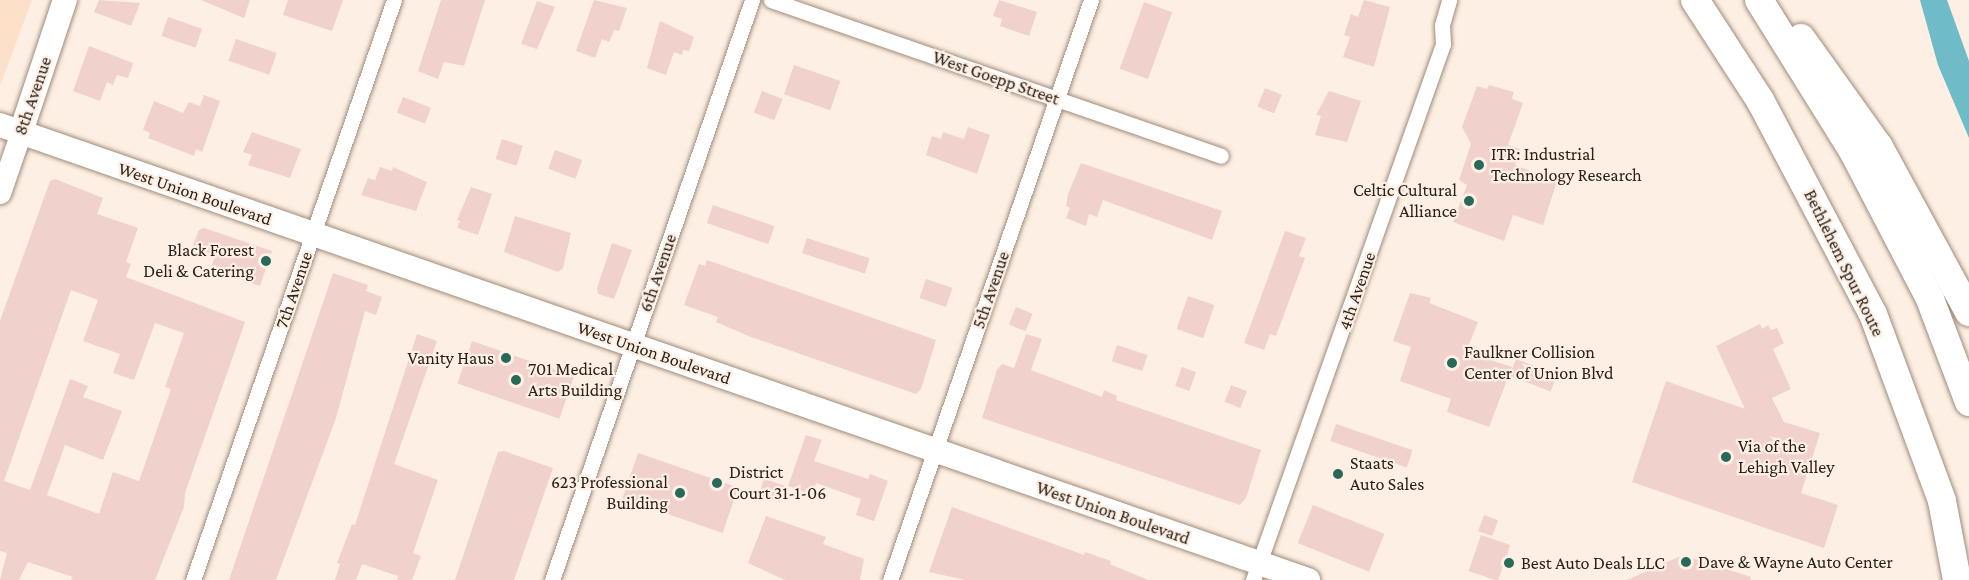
<!DOCTYPE html>
<style>
body{margin:0}
#map{position:relative;width:1969px;height:580px;overflow:hidden;background:#fdefe3;font-family:"Crimson Pro",serif}
div>[style]{position:absolute}
[style*='--x']{left:calc(var(--x)*1px);top:calc(var(--y)*1px);width:calc(var(--w)*1px);rotate:calc(var(--a)*1deg)}
.built>*{inset:0;background:#fde0c8}
.water>*{inset:0;background:#6fbcc8}
.building>*{inset:0;background:#f0d1cb;transform-origin:0 0}
.roads{filter:drop-shadow(0 0 2px #a08b7a) drop-shadow(0 0 2px #a08b7a)}
.minor>*{height:15px;margin:-7.5px;padding:0 7.5px;transform-origin:7.5px;border-radius:7.5px;background:#fff}
.secondary>*{height:21px;margin:-10.5px;padding:0 10.5px;transform-origin:10.5px;border-radius:10.5px;background:#fff}
.primary>*{height:24px;margin:-12px;padding:0 12px;transform-origin:12px;border-radius:12px;background:#fff}
.motorway>*{height:28px;margin:-14px;padding:0 14px;transform-origin:14px;border-radius:14px;background:#fff}
.dots>*{width:16px;height:16px;translate:-50% -50%;box-sizing:border-box;border:3px solid #fdefe3;border-radius:50%}
span{translate:-50% -50%;white-space:nowrap;text-align:center;line-height:1.15;-webkit-text-stroke:4.5px #fdefe3;paint-order:stroke}
.street-label{font-size:18px;color:#29211a}
.poi-label{font-size:18px;color:#29211a}
.left{translate:0 -50%;text-align:left}
.right{translate:-100% -50%;text-align:right}
</style>
<div id="map">
<div class="built">
<i style="clip-path:polygon(0 0,32px 0,0 86px)"></i>
</div>
<div class="water">
<i style="clip-path:polygon(1920px 0,1947px 0,1969px 61px,1969px 138px,1938px 65px)"></i>
</div>
<div class="building">
<i style="clip-path:polygon(99px 0,140px 3px,131px 26px,94px 12px)"></i>
<i style="clip-path:polygon(201px 0,250px 0,244px 18px)"></i>
<i style="clip-path:polygon(288px 0,343px 0,332px 31px,283px 15px)"></i>
<i style="clip-path:polygon(441px 0,485px 0,464px 66px,444px 62px,438px 79px,418px 71px)"></i>
<i style="clip-path:polygon(594px 0,627px 8px,619px 31px,614px 30px,609px 42px,602px 39px,595px 58px,576px 51px)"></i>
<i style="clip-path:polygon(999px 0,1037px 12px,1029px 36px,1000px 26px,1002px 19px,993px 16px)"></i>
<i style="clip-path:polygon(1364px 0,1390px 7px,1374px 67px,1343px 57px,1350px 37px,1344px 35px,1351px 14px,1358px 17px)"></i>
<i style="clip-path:polygon(537px 1px,555px 7px,537px 49px,521px 44px)"></i>
<i style="left:1144px;top:2px;width:30px;height:71px;rotate:20deg"></i>
<i style="left:168px;top:17px;width:36px;height:20px;rotate:19deg"></i>
<i style="clip-path:polygon(660px 21px,694px 37px,689px 51px,683px 50px,682px 55px,674px 52px,666px 75px,647px 68px)"></i>
<i style="left:236px;top:39px;width:43px;height:23px;rotate:19deg"></i>
<i style="clip-path:polygon(89px 46px,133px 63px,128px 78px,117px 75px,113px 85px,107px 82px,100px 101px,73px 91px)"></i>
<i style="left:794px;top:65px;width:49px;height:31px;rotate:19deg"></i>
<i style="clip-path:polygon(1489px 85px,1514px 92px,1512px 99px,1523px 103px,1508px 145px,1520px 149px,1515px 165px,1557px 181px,1543px 225px,1513px 215px,1504px 241px,1453px 222px,1467px 185px,1459px 180px,1471px 144px,1462px 127px,1477px 86px,1487px 89px)"></i>
<i style="left:1265px;top:88px;width:18px;height:20px;rotate:22deg"></i>
<i style="left:762px;top:91px;width:22px;height:23px;rotate:21deg"></i>
<i style="clip-path:polygon(1329px 91px,1361px 101px,1347px 142px,1315px 135px,1321px 116px,1316px 115px)"></i>
<i style="clip-path:polygon(204px 95px,220px 101px,202px 152px,196px 149px,194px 156px,148px 138px,150px 133px,143px 130px,154px 101px,183px 113px,189px 102px,200px 106px)"></i>
<i style="left:403px;top:97px;width:30px;height:17px;rotate:21deg"></i>
<i style="clip-path:polygon(968px 127px,990px 135px,977px 174px,926px 155px,932px 136px,941px 139px,943px 132px,964px 139px)"></i>
<i style="clip-path:polygon(252px 132px,301px 149px,290px 178px,248px 165px,252px 155px,243px 152px)"></i>
<i style="left:502px;top:139px;width:22px;height:21px;rotate:18deg"></i>
<i style="left:555px;top:150px;width:29px;height:20px;rotate:20deg"></i>
<i style="clip-path:polygon(1081px 163px,1222px 211px,1212px 240px,1103px 200px,1097px 217px,1089px 214px,1086px 226px,1066px 218px,1070px 208px,1066px 206px,1068px 194px)"></i>
<i style="clip-path:polygon(380px 167px,392px 171px,393px 167px,427px 182px,416px 211px,361px 195px,368px 178px,375px 180px)"></i>
<i style="clip-path:polygon(evenodd,55px 179px,103px 198px,97px 214px,138px 228px,126px 262px,131px 264px,126px 277px,245px 322px,185px 493px,184px 507px,155px 580px,71px 580px,73px 577px,28px 562px,19px 580px,0 580px,7px 553px,0 551px,0 321px,50px 181px,55px 179px,71px 290px,98px 300px,83px 341px,120px 354px,113px 373px,134px 380px,155px 323px,184px 333px,165px 387px,171px 389px,139px 481px,113px 472px,99px 514px,47px 495px,65px 445px,103px 460px,122px 411px,83px 397px,88px 386px,70px 379px,30px 490px,4px 481px,71px 290px)"></i>
<i style="clip-path:polygon(471px 187px,492px 194px,478px 235px,457px 228px,460px 221px,457px 220px)"></i>
<i style="left:713px;top:205px;width:65px;height:19px;rotate:19deg"></i>
<i style="clip-path:polygon(515px 216px,571px 233px,563px 268px,558px 272px,504px 252px)"></i>
<i style="clip-path:polygon(204px 228px,272px 251px,260px 286px,211px 269px,215px 256px,193px 245px,199px 230px)"></i>
<i style="clip-path:polygon(1285px 231px,1306px 238px,1299px 256px,1305px 258px,1276px 336px,1270px 334px,1264px 350px,1244px 343px)"></i>
<i style="left:807px;top:238px;width:66px;height:16px;rotate:18deg"></i>
<i style="clip-path:polygon(612px 243px,632px 250px,614px 299px,598px 294px,597px 288px)"></i>
<i style="clip-path:polygon(707px 260px,936px 340px,921px 389px,916px 394px,751px 337px,716px 322px,718px 317px,684px 305px,699px 264px,705px 266px)"></i>
<i style="clip-path:polygon(333px 273px,368px 285px,366px 291px,382px 297px,376px 315px,365px 311px,336px 418px,276px 580px,229px 580px)"></i>
<i style="left:926px;top:279px;width:28px;height:20px;rotate:19deg"></i>
<i style="clip-path:polygon(1410px 293px,1431px 298px,1429px 303px,1478px 322px,1466px 352px,1512px 367px,1489px 427px,1447px 412px,1451px 399px,1400px 381px,1411px 347px,1393px 341px)"></i>
<i style="left:1188px;top:296px;width:28px;height:35px;rotate:19deg"></i>
<i style="left:1016px;top:307px;width:18px;height:19px;rotate:22deg"></i>
<i style="clip-path:polygon(1760px 324px,1762px 329px,1768px 325px,1771px 330px,1777px 328px,1784px 343px,1773px 349px,1791px 389px,1772px 398px,1784px 422px,1820px 433px,1801px 493px,1838px 505px,1824px 548px,1632px 482px,1666px 381px,1745px 409px,1716px 346px)"></i>
<i style="clip-path:polygon(417px 334px,437px 341px,394px 464px,438px 480px,413px 553px,421px 556px,412px 580px,397px 580px,398px 576px,362px 564px,356px 580px,335px 580px,340px 564px,337px 563px,352px 524px,355px 525px)"></i>
<i style="clip-path:polygon(1026px 334px,1042px 339px,1031px 370px,1102px 397px,1104px 390px,1117px 396px,1116px 400px,1261px 450px,1246px 498px,1240px 505px,982px 418px,997px 370px,1002px 364px,1014px 368px)"></i>
<i style="left:472px;top:341px;width:108px;height:45px;rotate:19deg"></i>
<i style="left:1117px;top:345px;width:32px;height:17px;rotate:18deg"></i>
<i style="left:1516px;top:359px;width:44px;height:18px;rotate:21deg"></i>
<i style="left:1182px;top:367px;width:15px;height:20px;rotate:20deg"></i>
<i style="left:1231px;top:385px;width:17px;height:18px;rotate:21deg"></i>
<i style="left:1336px;top:424px;width:81px;height:18px;rotate:19deg"></i>
<i style="clip-path:polygon(806px 435px,822px 440px,814px 461px,868px 479px,870px 474px,888px 481px,874px 521px,856px 515px,861px 499px,816px 483px,813px 490px,806px 488px,805px 492px,788px 486px)"></i>
<i style="clip-path:polygon(504px 451px,553px 468px,514px 580px,455px 580px,498px 452px)"></i>
<i style="left:638px;top:453px;width:106px;height:48px;rotate:19deg"></i>
<i style="left:764px;top:479px;width:22px;height:17px;rotate:18deg"></i>
<i style="left:1313px;top:505px;width:77px;height:41px;rotate:22deg"></i>
<i style="clip-path:polygon(952px 507px,1084px 555px,1085px 552px,1111px 561px,1110px 564px,1148px 580px,965px 580px,929px 572px)"></i>
<i style="left:1484px;top:515px;width:15px;height:17px;rotate:20deg"></i>
<i style="clip-path:polygon(766px 516px,826px 537px,823px 544px,864px 559px,860px 580px,785px 580px,748px 563px)"></i>
<i style="left:1481px;top:535px;width:31px;height:38px;rotate:19deg"></i>
<i style="clip-path:polygon(1683px 555px,1751px 577px,1750px 580px,1627px 580px)"></i>
</div>
<div class="roads">
<div class="minor">
<i style="--x:771;--y:0;--w:476;--a:19.1"></i>
<i style="--x:193;--y:580;--w:614;--a:-70.89"></i>
<i style="--x:552;--y:580;--w:614;--a:-70.97"></i>
<i style="--x:890;--y:580;--w:614;--a:-70.89"></i>
<i style="--x:1253;--y:580;--w:569;--a:-70.48"></i>
<i style="--x:1443;--y:44;--w:19;--a:-93"></i>
<i style="--x:1442;--y:25;--w:26;--a:-74"></i>
</div>
<div class="secondary">
<i style="--x:0;--y:193;--w:65;--a:-71"></i>
</div>
<div class="primary">
<i style="--x:0;--y:125;--w:1385;--a:19.18"></i>
<i style="--x:21;--y:132;--w:139;--a:-71.6"></i>
</div>
<div class="motorway">
<i style="--x:1695;--y:0;--w:119;--a:57"></i>
<i style="--x:1760;--y:100;--w:242;--a:62.2"></i>
<i style="--x:1873;--y:314;--w:199;--a:69.7"></i>
<i style="--x:1942;--y:501;--w:80;--a:79.2"></i>
<i style="--x:1759;--y:0;--w:178;--a:58.1"></i>
<i style="--x:1853;--y:151;--w:167;--a:62.5"></i>
<i style="--x:1930;--y:299;--w:110;--a:69.3"></i>
<i style="--x:1801;--y:38;--w:134;--a:54.4"></i>
<i style="--x:1879;--y:147;--w:188;--a:61.4"></i>
</div>
</div>
<div class="dots">
<i style="left:1479px;top:165px;background:#286959"></i>
<i style="left:1469px;top:201px;background:#286959"></i>
<i style="left:266px;top:261px;background:#286959"></i>
<i style="left:506px;top:358px;background:#286959"></i>
<i style="left:1452px;top:363px;background:#286959"></i>
<i style="left:516px;top:380px;background:#286959"></i>
<i style="left:1726px;top:457px;background:#286959"></i>
<i style="left:1338px;top:474px;background:#286959"></i>
<i style="left:717px;top:483px;background:#286959"></i>
<i style="left:680px;top:493px;background:#286959"></i>
<i style="left:1686px;top:562px;background:#286959"></i>
<i style="left:1509px;top:563px;background:#286959"></i>
</div>
<div class="street-label">
<span style="left:996px;top:78px;rotate:19deg">West Goepp Street</span>
<span style="left:33px;top:96px;rotate:-71deg">8th Avenue</span>
<span style="left:195px;top:194px;rotate:19deg">West Union Boulevard</span>
<span style="left:1844px;top:263px;rotate:64deg">Bethlehem Spur Route</span>
<span style="left:658px;top:273px;rotate:-71deg">6th Avenue</span>
<span style="left:294px;top:290px;rotate:-71deg">7th Avenue</span>
<span style="left:991px;top:290px;rotate:-71deg">5th Avenue</span>
<span style="left:1357px;top:291px;rotate:-71deg">4th Avenue</span>
<span style="left:654px;top:353px;rotate:19deg">West Union Boulevard</span>
<span style="left:1113px;top:513px;rotate:19deg">West Union Boulevard</span>
</div>
<div class="poi-label">
<span class="left" style="left:1491px;top:165px">ITR: Industrial<br>Technology Research</span>
<span class="right" style="left:1457px;top:201px">Celtic Cultural<br>Alliance</span>
<span class="right" style="left:254px;top:261px">Black Forest<br>Deli &amp; Catering</span>
<span class="left" style="left:1464px;top:363px">Faulkner Collision<br>Center of Union Blvd</span>
<span class="right" style="left:494px;top:358px">Vanity Haus</span>
<span class="left" style="left:528px;top:380px">701 Medical<br>Arts Building</span>
<span class="left" style="left:1738px;top:457px">Via of the<br>Lehigh Valley</span>
<span class="left" style="left:1350px;top:474px">Staats<br>Auto Sales</span>
<span class="left" style="left:729px;top:483px">District<br>Court 31-1-06</span>
<span class="right" style="left:668px;top:493px">623 Professional<br>Building</span>
<span class="left" style="left:1698px;top:562px">Dave &amp; Wayne Auto Center</span>
<span class="left" style="left:1521px;top:563px">Best Auto Deals LLC</span>
</div>
</div>
